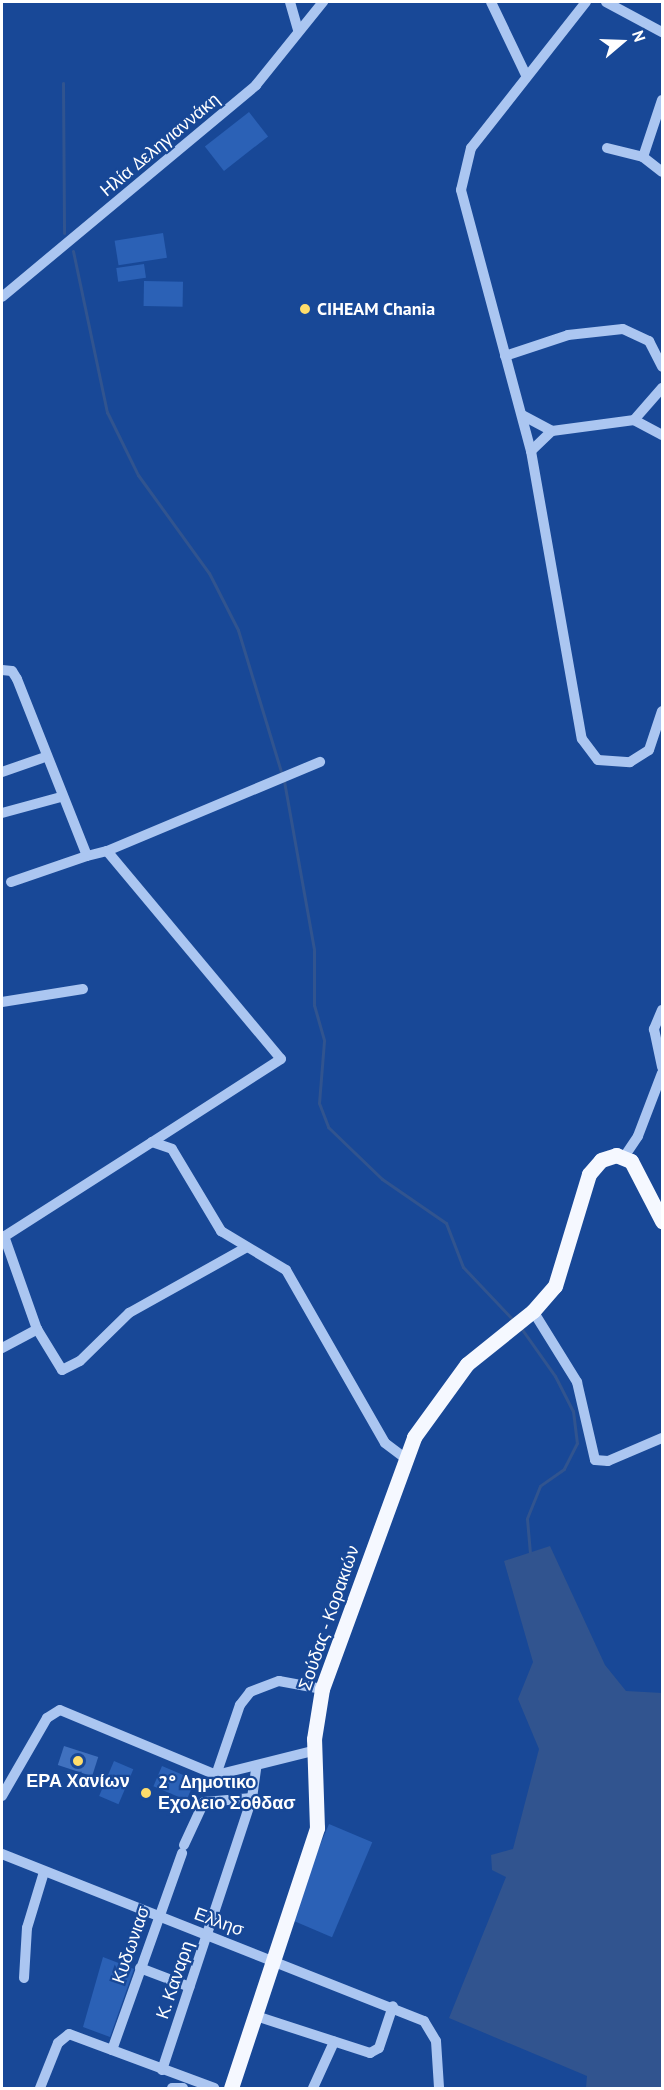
<!DOCTYPE html>
<meta charset="utf-8">
<style>
body{margin:0}
#map{position:relative;width:664px;height:2090px;overflow:hidden;background:#184897;font-family:"PT Sans",sans-serif}
div>[style]{position:absolute}
[style*='--x']{left:calc(var(--x)*1px);top:calc(var(--y)*1px);width:calc(var(--w)*1px);rotate:calc(var(--a)*1deg)}
.green>*{inset:0;background:#2b61b6;transform-origin:0 0}
.water>*{inset:0;background:#31548f}
.stream>*{height:3px;margin:-1.5px;padding:0 1.5px;transform-origin:1.5px;border-radius:1.5px;background:#31548f}
.building>*{inset:0;background:#4071bf;transform-origin:0 0}
.minor>*{height:10px;margin:-5px;padding:0 5px;transform-origin:5px;border-radius:5px;background:#abc6f1}
.major>*{height:15px;margin:-7.5px;padding:0 7.5px;transform-origin:7.5px;border-radius:7.5px;background:#f5f8ff}
.dots>*{width:16px;height:16px;translate:-50% -50%;box-sizing:border-box;border:3px solid #184897;border-radius:50%}
span{translate:-50% -50%;white-space:nowrap;text-align:center;line-height:1.15;-webkit-text-stroke:4.5px #184897;paint-order:stroke}
.street-label{font-size:18px;color:#fff}
.poi-label{font-size:18px;color:#fff;font-weight:700}
.left{translate:0 -50%;text-align:left}
.frame{position:absolute;inset:0;border:3px solid #fff;pointer-events:none}
.north{position:absolute;left:592px;top:12px;width:60px;height:60px;-webkit-text-stroke:4px #184897;paint-order:stroke;rotate:71deg;font-size:16px;font-weight:700;line-height:24px;text-align:center;color:#fff}
.north::after{content:'';display:block;margin:auto;width:21px;height:27px;background:#fff;clip-path:polygon(50% 0,100% 100%,50% 72%,0 100%)}
</style>
<div id="map">
<div class="green">
<i style="left:249px;top:112px;width:31px;height:56px;rotate:52deg"></i>
<i style="left:163px;top:233px;width:25px;height:49px;rotate:81deg"></i>
<i style="left:144px;top:264px;width:14px;height:28px;rotate:82deg"></i>
<i style="left:144px;top:281px;width:39px;height:25px;rotate:1deg"></i>
<i style="left:114px;top:1761px;width:21px;height:38px;rotate:23deg"></i>
<i style="left:162px;top:1766px;width:36px;height:22px;rotate:23deg"></i>
<i style="left:329px;top:1824px;width:47px;height:103px;rotate:23deg"></i>
<i style="clip-path:polygon(103px 1957px,134px 1969px,110px 2037px,83px 2027px)"></i>
</div>
<div class="water">
<i style="clip-path:polygon(550px 1546px,605px 1665px,626px 1691px,662px 1693px,662px 2087px,586px 2088px,587px 2076px,449px 2018px,506px 1877px,492px 1870px,491px 1855px,513px 1849px,539px 1749px,518px 1699px,533px 1662px,504px 1561px)"></i>
</div>
<div class="stream">
<i style="--x:63;--y:83;--w:150;--a:89.6"></i>
<i style="--x:73;--y:251;--w:165;--a:78.1"></i>
<i style="--x:107;--y:412;--w:70;--a:63.8"></i>
<i style="--x:138;--y:475;--w:121;--a:54.1"></i>
<i style="--x:209;--y:573;--w:64;--a:63"></i>
<i style="--x:238;--y:630;--w:152;--a:73.1"></i>
<i style="--x:284;--y:781;--w:172;--a:79.9"></i>
<i style="--x:314;--y:950;--w:55;--a:90"></i>
<i style="--x:314;--y:1005;--w:37;--a:74"></i>
<i style="--x:324;--y:1041;--w:62;--a:94.6"></i>
<i style="--x:319;--y:1103;--w:26;--a:69"></i>
<i style="--x:328;--y:1127;--w:75;--a:43.9"></i>
<i style="--x:382;--y:1179;--w:78;--a:34.5"></i>
<i style="--x:446;--y:1223;--w:47;--a:68.9"></i>
<i style="--x:463;--y:1267;--w:74;--a:46.6"></i>
<i style="--x:521;--y:1328;--w:59;--a:54.7"></i>
<i style="--x:555;--y:1376;--w:39;--a:63"></i>
<i style="--x:573;--y:1411;--w:32;--a:83"></i>
<i style="--x:577;--y:1443;--w:29;--a:117"></i>
<i style="--x:564;--y:1469;--w:29;--a:145"></i>
<i style="--x:540;--y:1486;--w:35;--a:112"></i>
<i style="--x:527;--y:1519;--w:33;--a:85"></i>
</div>
<div class="building">
<i style="left:64px;top:1746px;width:36px;height:20px;rotate:18deg"></i>
</div>
<div class="minor">
<i style="--x:290;--y:2;--w:29;--a:74"></i>
<i style="--x:491;--y:2;--w:81;--a:64.4"></i>
<i style="--x:586;--y:2;--w:186;--a:128.2"></i>
<i style="--x:471;--y:148;--w:43;--a:103.4"></i>
<i style="--x:461;--y:190;--w:270;--a:75"></i>
<i style="--x:531;--y:451;--w:292;--a:80"></i>
<i style="--x:582;--y:739;--w:26;--a:53"></i>
<i style="--x:598;--y:760;--w:32;--a:4"></i>
<i style="--x:630;--y:762;--w:22;--a:-32"></i>
<i style="--x:649;--y:750;--w:41;--a:-71.6"></i>
<i style="--x:606;--y:2;--w:64;--a:28.2"></i>
<i style="--x:607;--y:148;--w:37;--a:14"></i>
<i style="--x:643;--y:157;--w:60;--a:-71.6"></i>
<i style="--x:643;--y:157;--w:24;--a:38"></i>
<i style="--x:2;--y:297;--w:331;--a:-39.8"></i>
<i style="--x:256;--y:85;--w:107;--a:-51.1"></i>
<i style="--x:505;--y:356;--w:66;--a:-18.4"></i>
<i style="--x:568;--y:335;--w:55;--a:-6.2"></i>
<i style="--x:623;--y:329;--w:29;--a:25"></i>
<i style="--x:649;--y:341;--w:29;--a:63"></i>
<i style="--x:522;--y:415;--w:34;--a:28"></i>
<i style="--x:552;--y:431;--w:83;--a:-7.6"></i>
<i style="--x:634;--y:420;--w:43;--a:-48.8"></i>
<i style="--x:634;--y:420;--w:32;--a:28"></i>
<i style="--x:531;--y:451;--w:29;--a:-44"></i>
<i style="--x:2;--y:670;--w:10;--a:6"></i>
<i style="--x:12;--y:671;--w:9;--a:58"></i>
<i style="--x:17;--y:679;--w:190;--a:68.4"></i>
<i style="--x:87;--y:856;--w:21;--a:-14"></i>
<i style="--x:107;--y:851;--w:271;--a:50.1"></i>
<i style="--x:281;--y:1059;--w:153;--a:147.2"></i>
<i style="--x:2;--y:772;--w:46;--a:-19.2"></i>
<i style="--x:2;--y:813;--w:61;--a:-15.2"></i>
<i style="--x:107;--y:851;--w:231;--a:-22.7"></i>
<i style="--x:11;--y:882;--w:80;--a:-18.9"></i>
<i style="--x:2;--y:1002;--w:82;--a:-9.1"></i>
<i style="--x:662;--y:1010;--w:21;--a:113"></i>
<i style="--x:654;--y:1029;--w:39;--a:78"></i>
<i style="--x:624;--y:1157;--w:25;--a:-56"></i>
<i style="--x:638;--y:1136;--w:67;--a:-69.1"></i>
<i style="--x:4;--y:1236;--w:99;--a:70.5"></i>
<i style="--x:37;--y:1329;--w:48;--a:58.6"></i>
<i style="--x:62;--y:1370;--w:20;--a:-27"></i>
<i style="--x:80;--y:1361;--w:69;--a:-44.4"></i>
<i style="--x:129;--y:1313;--w:135;--a:-29.2"></i>
<i style="--x:2;--y:1238;--w:178;--a:-32.6"></i>
<i style="--x:152;--y:1142;--w:21;--a:19"></i>
<i style="--x:172;--y:1149;--w:96;--a:59.1"></i>
<i style="--x:221;--y:1231;--w:76;--a:31"></i>
<i style="--x:286;--y:1270;--w:199;--a:60.2"></i>
<i style="--x:385;--y:1443;--w:25;--a:37"></i>
<i style="--x:533;--y:1311;--w:84;--a:58.2"></i>
<i style="--x:577;--y:1382;--w:80;--a:77"></i>
<i style="--x:595;--y:1460;--w:13;--a:4"></i>
<i style="--x:608;--y:1461;--w:59;--a:-23.1"></i>
<i style="--x:2;--y:1348;--w:40;--a:-28"></i>
<i style="--x:216;--y:1775;--w:74;--a:-71.1"></i>
<i style="--x:240;--y:1705;--w:16;--a:-52"></i>
<i style="--x:250;--y:1692;--w:31;--a:-21"></i>
<i style="--x:279;--y:1681;--w:44;--a:10.5"></i>
<i style="--x:2;--y:1796;--w:90;--a:-60"></i>
<i style="--x:47;--y:1718;--w:15;--a:-32"></i>
<i style="--x:60;--y:1710;--w:169;--a:22.6"></i>
<i style="--x:216;--y:1775;--w:100;--a:-13.9"></i>
<i style="--x:184;--y:1845;--w:47;--a:-65.1"></i>
<i style="--x:204;--y:1802;--w:48;--a:-4.8"></i>
<i style="--x:252;--y:1798;--w:30;--a:-82"></i>
<i style="--x:2;--y:1854;--w:454;--a:21.6"></i>
<i style="--x:424;--y:2021;--w:23;--a:59"></i>
<i style="--x:436;--y:2041;--w:47;--a:86.3"></i>
<i style="--x:140;--y:1968;--w:53;--a:20.8"></i>
<i style="--x:24;--y:1978;--w:50;--a:-86.6"></i>
<i style="--x:27;--y:1928;--w:59;--a:-73.1"></i>
<i style="--x:256;--y:2016;--w:120;--a:18"></i>
<i style="--x:370;--y:2053;--w:10;--a:-29"></i>
<i style="--x:379;--y:2048;--w:44;--a:-71.6"></i>
<i style="--x:112;--y:2050;--w:209;--a:-70.4"></i>
<i style="--x:162;--y:2070;--w:287;--a:-71.7"></i>
<i style="--x:40;--y:2088;--w:48;--a:-68.2"></i>
<i style="--x:58;--y:2043;--w:14;--a:-39"></i>
<i style="--x:69;--y:2034;--w:155;--a:20.4"></i>
<i style="--x:172;--y:2088;--w:11;--a:0"></i>
<i style="--x:313;--y:2088;--w:51;--a:-65.5"></i>
</div>
<div class="major">
<i style="--x:231;--y:2088;--w:274;--a:-71.7"></i>
<i style="--x:317;--y:1828;--w:89;--a:-91.9"></i>
<i style="--x:314;--y:1739;--w:51;--a:-80.9"></i>
<i style="--x:322;--y:1689;--w:268;--a:-69.9"></i>
<i style="--x:414;--y:1437;--w:90;--a:-54"></i>
<i style="--x:467;--y:1364;--w:85;--a:-38.8"></i>
<i style="--x:533;--y:1311;--w:33;--a:-49"></i>
<i style="--x:555;--y:1286;--w:117;--a:-73.1"></i>
<i style="--x:589;--y:1174;--w:18;--a:-49"></i>
<i style="--x:601;--y:1160;--w:16;--a:-18"></i>
<i style="--x:616;--y:1155;--w:16;--a:22"></i>
<i style="--x:631;--y:1161;--w:68;--a:62.7"></i>
</div>
<div class="dots">
<i style="left:305px;top:309px;background:#ffdd6b"></i>
<i style="left:78px;top:1761px;background:#ffdd6b"></i>
<i style="left:146px;top:1793px;background:#ffdd6b"></i>
</div>
<div class="street-label">
<span style="left:160px;top:145px;rotate:-40deg">Ηλία Δεληγιαννάκη</span>
<span style="left:329px;top:1618px;rotate:-71deg">Σούδας - Κορακιών</span>
<span style="left:219px;top:1922px;rotate:20deg">Ελλησ</span>
<span style="left:131px;top:1945px;rotate:-71deg">Κυδωνιασ</span>
<span style="left:175px;top:1980px;rotate:-71deg">Κ. Καναρη</span>
</div>
<div class="poi-label">
<span class="left" style="left:317px;top:309px">CIHEAM Chania</span>
<span style="left:78px;top:1781px">ΕΡΑ Χανίων</span>
<span class="left" style="left:158px;top:1793px">2° Δημοτικο<br>Εχολειο Σοθδασ</span>
</div>
<div class="frame"></div>
<div class="north">N</div>
</div>
